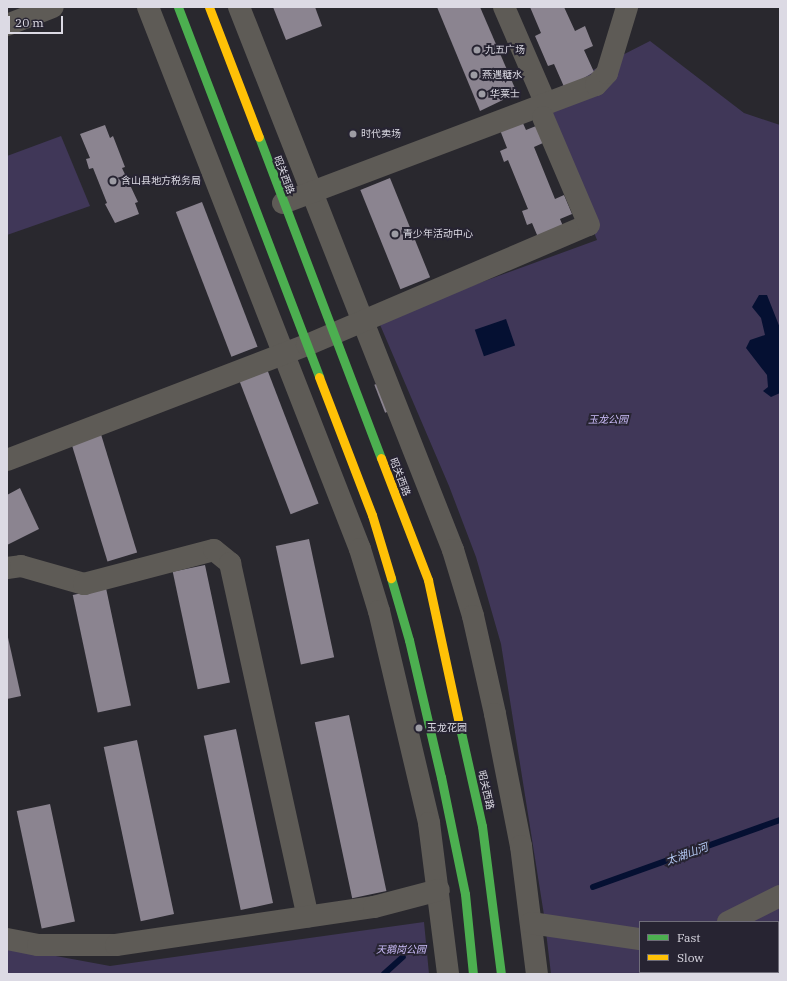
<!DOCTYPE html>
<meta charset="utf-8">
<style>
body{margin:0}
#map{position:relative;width:787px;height:981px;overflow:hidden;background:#29282e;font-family:"IBM Plex Serif","Noto Sans SC",serif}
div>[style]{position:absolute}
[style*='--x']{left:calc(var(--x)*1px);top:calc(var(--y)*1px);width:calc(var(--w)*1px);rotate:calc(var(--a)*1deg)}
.green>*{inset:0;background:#403758}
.water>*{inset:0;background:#051032;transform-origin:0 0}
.stream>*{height:5.5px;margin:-2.75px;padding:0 2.75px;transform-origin:2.75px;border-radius:2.75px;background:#051032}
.building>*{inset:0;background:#8b8490;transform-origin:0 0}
.street>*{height:22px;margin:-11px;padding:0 11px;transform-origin:11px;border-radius:11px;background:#5e5b56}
.fast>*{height:9px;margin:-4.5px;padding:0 4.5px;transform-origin:4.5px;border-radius:4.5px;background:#4caf50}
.slow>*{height:9px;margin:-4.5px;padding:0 4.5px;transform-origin:4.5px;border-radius:4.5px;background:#ffc107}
.dots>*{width:11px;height:11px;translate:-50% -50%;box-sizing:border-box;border:2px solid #272432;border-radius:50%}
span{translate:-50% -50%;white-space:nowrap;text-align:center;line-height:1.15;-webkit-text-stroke:4px #272432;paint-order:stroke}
.poi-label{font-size:10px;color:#dcdae4}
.left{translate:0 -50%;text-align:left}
.street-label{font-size:10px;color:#dcdae4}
.park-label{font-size:10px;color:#ccbdf9;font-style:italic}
.water-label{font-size:11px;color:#b7cdf7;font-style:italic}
.frame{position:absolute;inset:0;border:8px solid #dcdae4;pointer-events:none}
.legend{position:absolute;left:639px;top:921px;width:140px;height:52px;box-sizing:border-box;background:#272432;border:1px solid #6f6d79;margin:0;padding:5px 7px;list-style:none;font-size:12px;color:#dcdae4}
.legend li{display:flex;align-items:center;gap:8px;height:20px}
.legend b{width:20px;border:1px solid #6f6d79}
.scale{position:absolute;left:8px;top:16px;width:55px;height:18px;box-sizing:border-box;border:2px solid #dcdae4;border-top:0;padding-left:5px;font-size:12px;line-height:14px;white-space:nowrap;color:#dcdae4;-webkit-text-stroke:3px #272432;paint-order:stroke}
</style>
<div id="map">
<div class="green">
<i style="clip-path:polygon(evenodd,650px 41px,744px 113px,780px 125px,780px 974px,551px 974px,544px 915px,501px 644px,476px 557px,449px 486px,378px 320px,597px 240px,540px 97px,650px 41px,640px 922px,778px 922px,778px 972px,640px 972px,640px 922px)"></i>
<i style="clip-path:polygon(61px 136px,90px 206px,7px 235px,7px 156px)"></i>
<i style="clip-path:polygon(424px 922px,429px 974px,7px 974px,7px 947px,110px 966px)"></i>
</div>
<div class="water">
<i style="clip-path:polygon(759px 295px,767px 295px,780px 328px,780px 393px,771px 397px,763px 391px,768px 387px,767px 375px,746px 348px,750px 340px,765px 335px,761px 318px,752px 307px)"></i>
<i style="left:506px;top:319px;width:28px;height:33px;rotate:71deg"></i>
</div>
<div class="stream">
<i style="--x:593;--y:887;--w:199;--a:-19.7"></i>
<i style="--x:384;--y:974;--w:25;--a:-42"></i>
</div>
<div class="building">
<i style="clip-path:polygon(273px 7px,315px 7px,322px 26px,286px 40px)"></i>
<i style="clip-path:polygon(437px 7px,480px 7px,517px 93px,480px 111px)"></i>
<i style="clip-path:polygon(530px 7px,564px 7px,575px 31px,585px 26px,593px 46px,584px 50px,594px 72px,565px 89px,554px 64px,548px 66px,535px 36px,541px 33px)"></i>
<i style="clip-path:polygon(522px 121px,526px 130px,536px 126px,543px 143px,534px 147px,555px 199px,564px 195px,572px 214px,560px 219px,565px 231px,540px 242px,532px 223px,527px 225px,522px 211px,528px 209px,508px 160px,504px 162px,500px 151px,507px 148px,500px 130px)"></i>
<i style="clip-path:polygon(105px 125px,110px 138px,113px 136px,125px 167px,122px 168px,138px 202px,135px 203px,139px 214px,115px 223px,105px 204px,107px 203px,93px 168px,89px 169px,86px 159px,90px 158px,80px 134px)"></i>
<i style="left:390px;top:178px;width:107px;height:32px;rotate:68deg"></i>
<i style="left:202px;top:202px;width:155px;height:28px;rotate:69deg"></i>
<i style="left:267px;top:369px;width:144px;height:30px;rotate:69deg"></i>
<i style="left:379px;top:383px;width:30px;height:5px;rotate:69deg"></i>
<i style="left:100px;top:431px;width:127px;height:31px;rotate:73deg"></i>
<i style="clip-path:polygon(20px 488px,39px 529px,7px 545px,7px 495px)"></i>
<i style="left:309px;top:539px;width:121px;height:34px;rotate:78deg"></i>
<i style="left:205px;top:565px;width:120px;height:33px;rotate:78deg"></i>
<i style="left:106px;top:588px;width:120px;height:34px;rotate:78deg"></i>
<i style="clip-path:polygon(7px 633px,21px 696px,7px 699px)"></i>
<i style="left:349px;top:715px;width:180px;height:35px;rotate:78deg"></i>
<i style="left:236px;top:729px;width:178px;height:33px;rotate:78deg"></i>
<i style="left:137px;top:740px;width:178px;height:34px;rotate:78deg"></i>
<i style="left:50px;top:804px;width:120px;height:34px;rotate:78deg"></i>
</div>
<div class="street">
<i style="--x:148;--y:7;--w:582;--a:68.64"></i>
<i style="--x:360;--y:549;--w:65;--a:73"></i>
<i style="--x:379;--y:611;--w:218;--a:76.7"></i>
<i style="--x:429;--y:823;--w:152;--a:82.8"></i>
<i style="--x:239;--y:7;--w:584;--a:68.49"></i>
<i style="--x:453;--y:550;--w:69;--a:73.1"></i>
<i style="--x:473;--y:616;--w:100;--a:77.3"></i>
<i style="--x:495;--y:714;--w:135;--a:78.9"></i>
<i style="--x:521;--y:846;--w:129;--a:82.9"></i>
<i style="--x:504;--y:7;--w:106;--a:66.6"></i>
<i style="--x:7;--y:25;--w:49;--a:-21.4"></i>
<i style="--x:283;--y:203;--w:335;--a:-20.7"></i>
<i style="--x:596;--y:85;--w:16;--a:-47"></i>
<i style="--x:607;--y:73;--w:69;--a:-73.1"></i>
<i style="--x:7;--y:460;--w:321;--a:-21"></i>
<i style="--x:307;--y:345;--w:306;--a:-23.1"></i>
<i style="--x:589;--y:225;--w:117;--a:-113.1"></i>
<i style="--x:7;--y:568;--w:14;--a:-8"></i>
<i style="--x:21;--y:566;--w:66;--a:15.9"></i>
<i style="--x:84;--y:584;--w:134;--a:-14.7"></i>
<i style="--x:214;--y:550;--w:21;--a:39"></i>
<i style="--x:230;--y:563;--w:362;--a:77.6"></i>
<i style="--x:728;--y:922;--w:58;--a:-26.6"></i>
<i style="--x:531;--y:923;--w:110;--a:8.4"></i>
<i style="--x:7;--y:939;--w:32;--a:11"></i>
<i style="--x:38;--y:945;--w:78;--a:0"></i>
<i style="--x:116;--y:945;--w:261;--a:-8.4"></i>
<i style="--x:374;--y:907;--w:67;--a:-14.7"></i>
<i style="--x:778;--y:939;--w:2;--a:-27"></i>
<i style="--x:716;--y:974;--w:4;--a:-27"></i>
</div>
<div class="fast">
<i style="--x:178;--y:7;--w:396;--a:69.1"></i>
<i style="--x:259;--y:137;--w:343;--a:69.2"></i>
<i style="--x:391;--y:578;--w:65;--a:73.8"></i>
<i style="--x:409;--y:640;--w:141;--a:76.9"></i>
<i style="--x:441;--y:777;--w:119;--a:78.4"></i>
<i style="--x:465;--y:894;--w:80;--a:84.3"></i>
<i style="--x:458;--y:719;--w:110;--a:77.4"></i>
<i style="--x:482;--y:826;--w:149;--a:82.7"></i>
</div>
<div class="slow">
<i style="--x:209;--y:7;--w:139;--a:69"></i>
<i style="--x:319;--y:377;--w:148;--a:69"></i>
<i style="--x:372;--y:515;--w:66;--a:73.2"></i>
<i style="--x:381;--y:458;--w:131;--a:68.9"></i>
<i style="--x:428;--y:580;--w:142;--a:77.8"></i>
</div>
<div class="dots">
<i style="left:477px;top:50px;background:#9d9ca4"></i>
<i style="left:474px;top:75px;background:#9d9ca4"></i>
<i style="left:482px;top:94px;background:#9d9ca4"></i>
<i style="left:353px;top:134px;background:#9d9ca4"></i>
<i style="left:113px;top:181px;background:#9d9ca4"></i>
<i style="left:395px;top:234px;background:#9d9ca4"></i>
<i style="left:419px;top:728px;background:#9d9ca4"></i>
</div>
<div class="poi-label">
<span class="left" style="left:485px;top:50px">九五广场</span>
<span class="left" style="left:482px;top:75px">燕遇糖水</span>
<span class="left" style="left:490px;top:94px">华莱士</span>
<span class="left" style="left:361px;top:134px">时代卖场</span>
<span class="left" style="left:121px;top:181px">含山县地方税务局</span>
<span class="left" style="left:403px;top:234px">青少年活动中心</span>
<span class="left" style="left:427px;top:728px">玉龙花园</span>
</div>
<div class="street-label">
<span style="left:284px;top:175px;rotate:69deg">昭关西路</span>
<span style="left:400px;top:477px;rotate:69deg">昭关西路</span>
<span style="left:486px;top:790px;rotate:77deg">昭关西路</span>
</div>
<div class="park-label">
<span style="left:608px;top:420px">玉龙公园</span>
<span style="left:401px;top:950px">天鹅岗公园</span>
</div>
<div class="water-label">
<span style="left:687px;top:854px;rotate:-20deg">太湖山河</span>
</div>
<div class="frame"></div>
<ul class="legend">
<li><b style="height:5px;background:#4caf50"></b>Fast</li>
<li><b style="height:5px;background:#ffc107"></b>Slow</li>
</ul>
<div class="scale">20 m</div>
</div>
